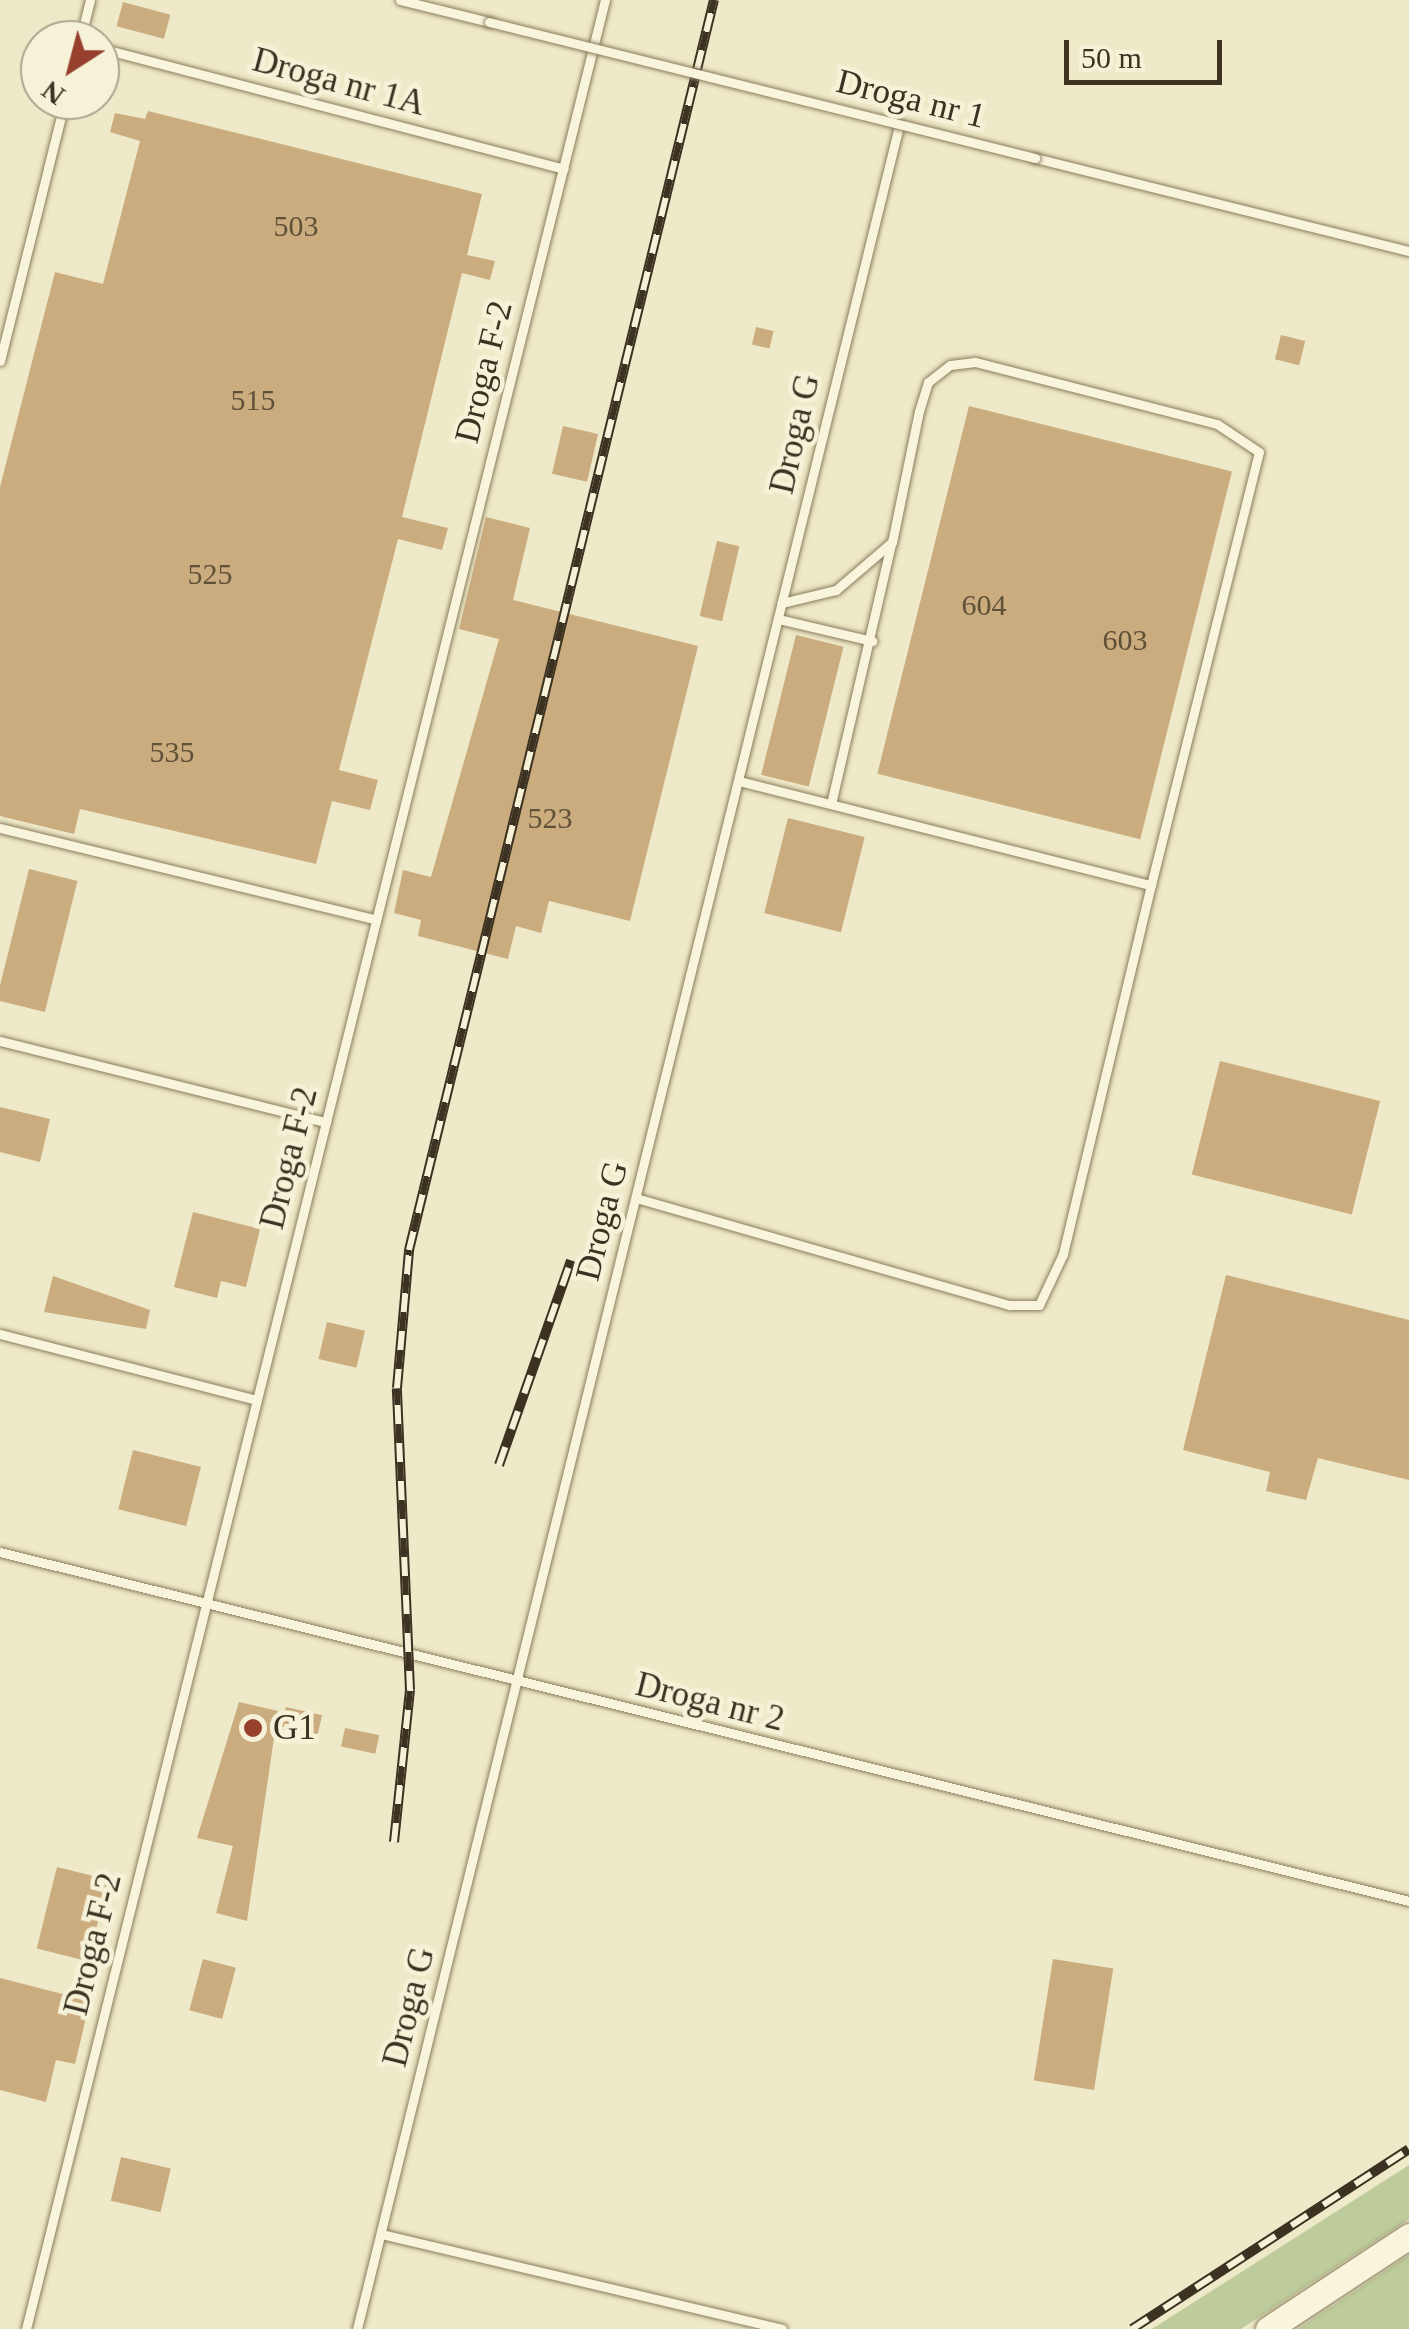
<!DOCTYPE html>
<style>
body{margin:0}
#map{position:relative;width:1409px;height:2329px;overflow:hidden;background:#eee9c8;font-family:"Times New Roman",serif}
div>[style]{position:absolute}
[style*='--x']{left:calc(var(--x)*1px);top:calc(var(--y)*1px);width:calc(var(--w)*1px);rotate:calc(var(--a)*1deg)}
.green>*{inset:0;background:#becc9c}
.building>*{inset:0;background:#cbac7f;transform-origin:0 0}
.roads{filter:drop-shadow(0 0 2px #8a7d5d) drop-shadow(0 0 2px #8a7d5d)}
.lane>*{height:9px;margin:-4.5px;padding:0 4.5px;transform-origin:4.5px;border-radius:4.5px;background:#f9f5dc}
.secondary>*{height:25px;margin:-12.5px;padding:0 12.5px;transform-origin:12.5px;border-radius:12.5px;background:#f9f5dc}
.rail>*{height:10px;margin-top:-5px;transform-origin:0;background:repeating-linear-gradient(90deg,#f5f2d8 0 19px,#3b3221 0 38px);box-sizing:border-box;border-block:2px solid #3b3221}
.bridges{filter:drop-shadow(0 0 2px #8a7d5d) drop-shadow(0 0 2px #8a7d5d)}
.lane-bridge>*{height:9px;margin:-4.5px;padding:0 4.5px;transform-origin:4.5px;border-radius:4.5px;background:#f9f5dc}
.dots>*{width:28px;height:28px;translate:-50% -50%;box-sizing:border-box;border:5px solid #f5f2d8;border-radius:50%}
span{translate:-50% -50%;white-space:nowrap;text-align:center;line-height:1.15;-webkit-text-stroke:9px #f5f2d8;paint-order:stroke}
.number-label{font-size:30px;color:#5f5038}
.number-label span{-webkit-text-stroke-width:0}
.street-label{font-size:35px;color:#3b3221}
.poi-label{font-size:35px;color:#3b3221}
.left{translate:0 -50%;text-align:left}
.north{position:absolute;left:20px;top:20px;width:100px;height:100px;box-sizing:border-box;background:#f5f2d8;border:2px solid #aba58f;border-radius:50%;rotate:216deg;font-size:28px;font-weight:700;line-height:40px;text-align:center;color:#3b3221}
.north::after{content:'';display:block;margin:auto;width:35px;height:45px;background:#98402e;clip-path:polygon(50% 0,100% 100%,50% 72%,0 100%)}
.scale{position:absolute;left:1064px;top:40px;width:158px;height:45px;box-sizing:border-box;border:5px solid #3b3221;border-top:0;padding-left:12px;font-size:30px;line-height:35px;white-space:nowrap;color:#3b3221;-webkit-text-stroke:8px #f5f2d8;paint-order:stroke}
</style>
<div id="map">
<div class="green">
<i style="clip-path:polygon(1409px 2165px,1409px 2219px,1241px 2329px,1152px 2329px)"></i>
<i style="clip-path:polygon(1409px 2255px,1409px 2329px,1298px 2329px)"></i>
</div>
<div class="building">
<i style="left:123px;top:2px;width:49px;height:25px;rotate:15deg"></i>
<i style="clip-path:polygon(148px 111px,482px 194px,467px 255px,495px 261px,490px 280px,462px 273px,402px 517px,448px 528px,442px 550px,398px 539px,339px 770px,378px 780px,370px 810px,332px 801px,316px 864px,80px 809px,74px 834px,0 816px,0 487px,55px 272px,103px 284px,140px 141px,110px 132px,115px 113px,145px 119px)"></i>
<i style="left:756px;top:327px;width:18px;height:18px;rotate:13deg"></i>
<i style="left:1281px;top:335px;width:25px;height:25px;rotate:14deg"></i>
<i style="left:969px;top:406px;width:271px;height:379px;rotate:14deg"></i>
<i style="left:563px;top:426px;width:36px;height:49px;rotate:13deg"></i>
<i style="clip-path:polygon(486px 517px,530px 528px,513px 600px,698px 646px,630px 921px,549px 901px,541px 933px,516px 926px,508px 959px,418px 936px,421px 920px,394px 913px,403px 870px,431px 877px,499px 639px,459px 629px)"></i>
<i style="left:717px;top:541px;width:23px;height:77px;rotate:13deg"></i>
<i style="left:796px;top:635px;width:49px;height:144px;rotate:14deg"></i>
<i style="left:788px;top:818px;width:79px;height:98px;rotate:14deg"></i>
<i style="left:29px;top:869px;width:50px;height:135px;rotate:14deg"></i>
<i style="left:1220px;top:1061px;width:165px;height:117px;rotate:14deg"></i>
<i style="clip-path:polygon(0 1107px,50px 1119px,40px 1162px,0 1152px)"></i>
<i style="clip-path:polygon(193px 1212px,260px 1229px,246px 1287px,221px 1281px,217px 1298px,174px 1287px)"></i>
<i style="clip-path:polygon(1226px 1275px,1409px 1320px,1409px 1480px,1318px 1458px,1306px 1500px,1266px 1491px,1270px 1472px,1183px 1450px)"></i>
<i style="clip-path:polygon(53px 1276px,150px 1310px,146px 1329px,44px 1312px)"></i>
<i style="left:327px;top:1322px;width:39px;height:38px;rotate:13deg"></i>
<i style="left:133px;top:1450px;width:70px;height:61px;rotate:14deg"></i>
<i style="clip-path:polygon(239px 1702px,278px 1711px,247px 1921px,216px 1913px,233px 1846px,197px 1838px)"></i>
<i style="left:286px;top:1707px;width:37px;height:20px;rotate:13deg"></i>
<i style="left:345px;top:1728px;width:35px;height:19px;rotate:12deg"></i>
<i style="left:57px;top:1867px;width:53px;height:84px;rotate:14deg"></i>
<i style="left:203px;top:1959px;width:34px;height:53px;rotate:15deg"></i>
<i style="left:1053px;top:1959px;width:61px;height:123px;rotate:9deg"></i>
<i style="clip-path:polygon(0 1978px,90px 2001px,75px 2064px,56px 2060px,46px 2102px,0 2090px)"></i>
<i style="left:121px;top:2157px;width:51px;height:45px;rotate:13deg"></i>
</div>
<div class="roads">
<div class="lane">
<i style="--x:400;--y:0;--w:92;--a:13.9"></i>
<i style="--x:80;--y:40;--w:41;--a:-76"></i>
<i style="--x:100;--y:48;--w:479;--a:14.6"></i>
<i style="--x:1035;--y:158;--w:385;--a:14"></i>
<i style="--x:0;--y:361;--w:269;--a:-76"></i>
<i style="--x:778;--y:619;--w:97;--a:13.2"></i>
<i style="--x:739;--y:781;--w:425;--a:14.2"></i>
<i style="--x:1151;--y:885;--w:446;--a:-76"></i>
<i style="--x:1259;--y:452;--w:50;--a:-146.3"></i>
<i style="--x:1217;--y:424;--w:250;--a:-165.6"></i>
<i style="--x:975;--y:362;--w:25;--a:173"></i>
<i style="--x:950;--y:365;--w:28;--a:142"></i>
<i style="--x:928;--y:382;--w:30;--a:107"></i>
<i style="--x:919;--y:411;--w:134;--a:101.6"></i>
<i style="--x:892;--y:542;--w:74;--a:139.4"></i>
<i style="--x:836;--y:590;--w:56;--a:166.5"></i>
<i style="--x:831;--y:804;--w:267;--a:-77"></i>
<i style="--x:0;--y:828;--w:387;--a:13.7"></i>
<i style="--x:0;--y:1041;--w:336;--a:14"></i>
<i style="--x:636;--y:1198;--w:389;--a:16"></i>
<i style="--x:1010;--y:1305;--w:29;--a:0"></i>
<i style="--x:1039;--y:1305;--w:56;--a:-64.8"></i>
<i style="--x:1063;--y:1254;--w:379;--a:-76.6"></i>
<i style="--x:0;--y:1334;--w:265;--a:14.4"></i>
<i style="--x:0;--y:1552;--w:1452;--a:13.91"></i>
<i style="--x:381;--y:2234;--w:412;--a:13.3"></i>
<i style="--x:26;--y:2329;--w:2400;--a:-76.04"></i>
<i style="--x:357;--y:2329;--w:2270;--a:-76.18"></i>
</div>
<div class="secondary">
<i style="--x:1268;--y:2329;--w:169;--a:-33.4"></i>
</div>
</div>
<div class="rail">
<i style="--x:499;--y:1465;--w:217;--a:-70.6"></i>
<i style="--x:394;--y:1842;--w:153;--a:-84"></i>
<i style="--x:410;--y:1690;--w:302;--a:-92.5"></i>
<i style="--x:397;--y:1388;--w:139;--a:-85"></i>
<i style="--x:409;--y:1250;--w:1287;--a:-76.29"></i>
<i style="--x:1132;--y:2329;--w:330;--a:-33"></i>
</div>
<div class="bridges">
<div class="lane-bridge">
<i style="--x:489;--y:22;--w:563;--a:13.99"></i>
</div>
</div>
<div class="dots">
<i style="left:253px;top:1728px;background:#98402e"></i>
</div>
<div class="number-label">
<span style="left:296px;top:226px">503</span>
<span style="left:253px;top:400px">515</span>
<span style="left:210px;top:574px">525</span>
<span style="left:984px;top:605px">604</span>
<span style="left:1125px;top:640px">603</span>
<span style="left:172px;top:752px">535</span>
<span style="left:550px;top:818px">523</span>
</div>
<div class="street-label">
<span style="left:339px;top:82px;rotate:15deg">Droga nr 1A</span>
<span style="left:911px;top:99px;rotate:14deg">Droga nr 1</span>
<span style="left:484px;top:372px;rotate:-76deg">Droga F-2</span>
<span style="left:795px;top:434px;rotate:-77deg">Droga G</span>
<span style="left:289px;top:1158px;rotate:-76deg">Droga F-2</span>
<span style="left:602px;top:1221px;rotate:-76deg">Droga G</span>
<span style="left:710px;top:1702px;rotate:14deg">Droga nr 2</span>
<span style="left:93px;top:1944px;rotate:-76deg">Droga F-2</span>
<span style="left:409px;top:2007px;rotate:-76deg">Droga G</span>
</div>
<div class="poi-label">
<span class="left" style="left:273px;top:1728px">G1</span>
</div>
<div class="north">N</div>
<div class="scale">50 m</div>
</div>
